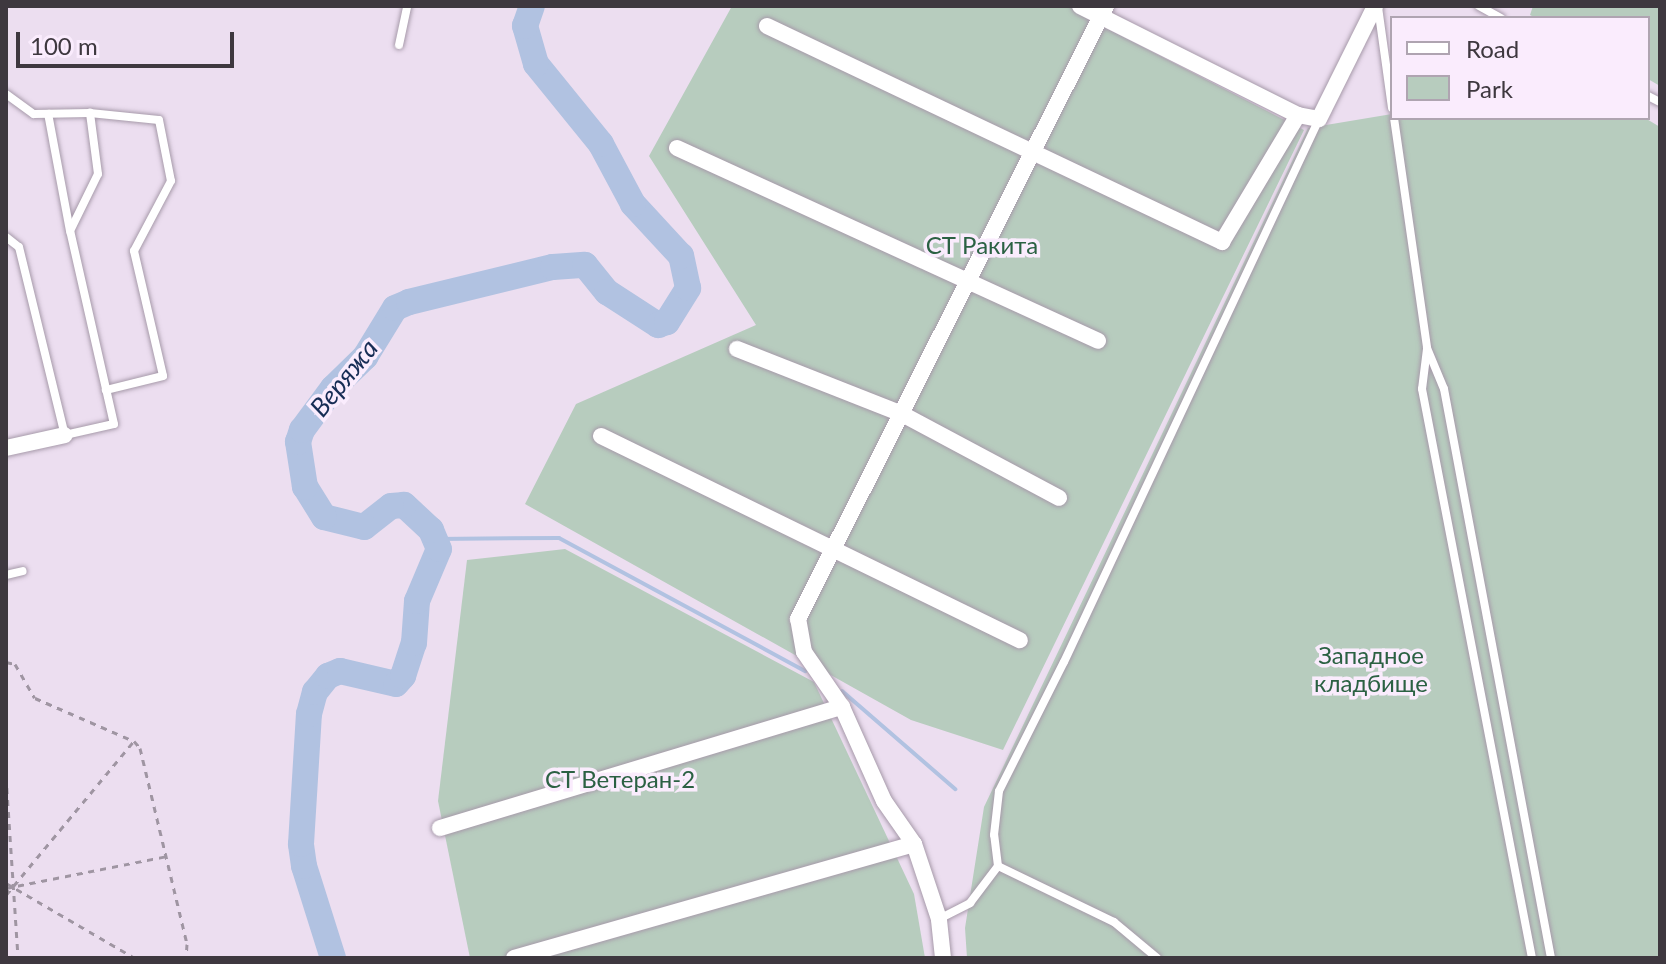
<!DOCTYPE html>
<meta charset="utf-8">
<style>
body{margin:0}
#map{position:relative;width:1666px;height:964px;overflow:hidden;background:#ecdef0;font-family:Lato,sans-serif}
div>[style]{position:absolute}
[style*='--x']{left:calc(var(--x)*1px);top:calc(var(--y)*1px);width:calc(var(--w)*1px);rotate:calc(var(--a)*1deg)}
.green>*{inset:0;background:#b7ccbe}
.stream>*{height:4px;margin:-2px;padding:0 2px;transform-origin:2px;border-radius:2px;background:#b1c2e1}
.river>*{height:26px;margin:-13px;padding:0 13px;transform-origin:13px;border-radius:13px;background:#b1c2e1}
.path>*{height:3px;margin-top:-1.5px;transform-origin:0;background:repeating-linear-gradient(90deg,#9f95a2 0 6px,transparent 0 12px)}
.roads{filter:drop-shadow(0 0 2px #a79aaa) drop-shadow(0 0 2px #a79aaa)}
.lane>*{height:8px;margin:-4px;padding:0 4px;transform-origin:4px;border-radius:4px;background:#fff}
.street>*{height:16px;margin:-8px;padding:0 8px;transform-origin:8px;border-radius:8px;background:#fff}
span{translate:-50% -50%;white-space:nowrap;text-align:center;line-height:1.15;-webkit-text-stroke:7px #faecfd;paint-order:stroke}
.park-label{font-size:24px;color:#2b6143}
.water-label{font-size:26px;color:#172d55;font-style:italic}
.frame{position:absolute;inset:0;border:8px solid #3e383f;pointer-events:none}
.legend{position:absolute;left:1390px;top:16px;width:260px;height:104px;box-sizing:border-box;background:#faecfd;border:2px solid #afa4b1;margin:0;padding:10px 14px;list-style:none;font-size:24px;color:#3e383f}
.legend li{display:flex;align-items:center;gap:16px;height:40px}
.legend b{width:40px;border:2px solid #afa4b1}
.scale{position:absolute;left:16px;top:32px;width:218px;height:36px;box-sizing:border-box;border:4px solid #3e383f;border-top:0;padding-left:10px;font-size:24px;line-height:28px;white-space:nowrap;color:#3e383f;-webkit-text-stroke:6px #faecfd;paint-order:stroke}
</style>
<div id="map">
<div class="green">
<i style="clip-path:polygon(732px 6px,1098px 6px,1092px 21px,1304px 130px,1003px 750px,911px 720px,525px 504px,576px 404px,756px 325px,649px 156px)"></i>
<i style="clip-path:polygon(1533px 6px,1660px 6px,1660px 86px,1648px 79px,1648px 18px,1536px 18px,1530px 15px)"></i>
<i style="clip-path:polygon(1392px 114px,1392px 118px,1645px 118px,1660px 127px,1660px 958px,967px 958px,965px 928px,984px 807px,1308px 128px)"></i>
<i style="clip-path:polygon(565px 549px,814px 682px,914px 894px,925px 958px,470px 958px,438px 801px,467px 560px)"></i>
</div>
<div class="stream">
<i style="--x:436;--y:539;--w:123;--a:-0.5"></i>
<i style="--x:559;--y:538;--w:280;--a:28.4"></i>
<i style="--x:842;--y:691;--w:150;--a:40.9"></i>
</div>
<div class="river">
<i style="--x:333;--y:958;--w:96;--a:-107.5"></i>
<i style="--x:304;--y:866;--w:22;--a:-98"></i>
<i style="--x:301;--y:844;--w:130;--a:-86.5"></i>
<i style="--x:309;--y:714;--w:23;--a:-75"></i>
<i style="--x:315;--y:692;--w:21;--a:-51"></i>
<i style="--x:328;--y:676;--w:13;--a:-23"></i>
<i style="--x:340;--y:671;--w:57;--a:13.1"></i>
<i style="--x:396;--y:684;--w:11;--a:-49"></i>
<i style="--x:403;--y:676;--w:35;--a:-72"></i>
<i style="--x:414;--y:643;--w:42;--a:-85.9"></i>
<i style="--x:417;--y:601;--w:56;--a:-67.1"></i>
<i style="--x:439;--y:549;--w:21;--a:-113"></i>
<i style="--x:431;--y:530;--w:37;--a:-137"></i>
<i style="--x:404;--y:505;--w:13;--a:176"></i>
<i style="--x:391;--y:506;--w:34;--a:142"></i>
<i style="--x:364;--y:527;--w:41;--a:-166"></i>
<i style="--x:324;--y:517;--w:36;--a:-122"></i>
<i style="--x:305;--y:487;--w:46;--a:-98.8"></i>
<i style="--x:298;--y:442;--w:13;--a:-72"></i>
<i style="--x:302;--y:430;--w:52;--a:-53.6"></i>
<i style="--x:333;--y:388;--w:45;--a:-44.1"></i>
<i style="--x:365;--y:357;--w:57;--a:-58.5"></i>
<i style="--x:395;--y:308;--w:15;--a:-23"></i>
<i style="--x:409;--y:302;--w:148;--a:-13.7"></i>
<i style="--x:553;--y:267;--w:32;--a:-4"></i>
<i style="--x:585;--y:265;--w:35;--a:51"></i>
<i style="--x:607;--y:292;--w:61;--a:32.9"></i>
<i style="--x:658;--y:325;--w:9;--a:-18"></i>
<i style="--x:667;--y:322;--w:40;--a:-58"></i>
<i style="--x:688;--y:288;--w:33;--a:-102"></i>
<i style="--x:681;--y:256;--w:71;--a:-132.7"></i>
<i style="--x:633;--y:204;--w:68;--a:-118.1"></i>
<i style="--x:601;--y:144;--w:103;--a:-129.1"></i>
<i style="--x:536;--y:64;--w:40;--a:-106"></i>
<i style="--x:525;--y:26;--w:21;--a:-71"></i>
</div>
<div class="path">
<i style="--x:6;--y:662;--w:9;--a:13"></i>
<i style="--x:15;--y:664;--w:39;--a:60"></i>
<i style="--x:35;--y:698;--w:108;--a:23.5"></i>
<i style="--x:134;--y:741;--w:9;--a:49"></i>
<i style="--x:140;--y:748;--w:202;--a:76.5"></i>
<i style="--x:187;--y:944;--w:14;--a:94"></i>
<i style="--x:6;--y:776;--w:182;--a:86.2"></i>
<i style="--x:6;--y:883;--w:149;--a:30.2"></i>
<i style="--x:6;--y:888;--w:164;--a:-11.2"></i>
<i style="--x:6;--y:895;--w:200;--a:-50.3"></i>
</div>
<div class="roads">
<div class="lane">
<i style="--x:1479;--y:6;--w:25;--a:29"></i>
<i style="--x:1378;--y:7;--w:102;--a:82.1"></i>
<i style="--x:399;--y:45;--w:40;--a:-78"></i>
<i style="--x:6;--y:94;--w:34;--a:36"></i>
<i style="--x:34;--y:114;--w:56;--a:-1"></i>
<i style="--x:90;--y:113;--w:69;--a:5.8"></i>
<i style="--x:159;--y:120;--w:62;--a:78.9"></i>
<i style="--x:171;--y:181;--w:79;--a:117.9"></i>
<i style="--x:134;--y:251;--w:128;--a:76.9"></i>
<i style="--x:163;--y:376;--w:59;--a:166.2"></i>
<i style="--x:1648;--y:96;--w:13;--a:27"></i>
<i style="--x:1394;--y:118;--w:232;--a:81.8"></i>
<i style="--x:1427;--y:348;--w:44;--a:67.5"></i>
<i style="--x:1444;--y:389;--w:579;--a:79.35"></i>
<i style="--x:71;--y:229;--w:61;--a:-63.9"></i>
<i style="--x:98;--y:174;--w:62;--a:-97.5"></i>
<i style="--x:6;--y:237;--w:16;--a:38"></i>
<i style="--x:19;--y:247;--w:194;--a:76.3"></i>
<i style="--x:65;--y:435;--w:50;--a:-12.7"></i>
<i style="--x:114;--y:424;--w:198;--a:-102.8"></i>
<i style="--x:70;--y:231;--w:119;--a:-100.6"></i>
<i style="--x:1427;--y:349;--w:40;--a:97.1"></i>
<i style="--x:1422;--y:389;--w:580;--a:79.06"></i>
<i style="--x:6;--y:575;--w:17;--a:-13"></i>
<i style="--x:998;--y:866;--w:31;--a:-97"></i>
<i style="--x:994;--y:835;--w:44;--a:-83.5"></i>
<i style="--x:999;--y:791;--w:144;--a:-63.3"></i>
<i style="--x:1064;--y:662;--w:600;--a:-64.84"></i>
<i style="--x:939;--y:919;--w:35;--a:-27"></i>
<i style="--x:970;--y:903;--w:46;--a:-52.9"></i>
<i style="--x:998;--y:866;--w:129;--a:25.8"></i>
<i style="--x:1114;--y:922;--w:56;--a:39.9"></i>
</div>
<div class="street">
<i style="--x:1080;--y:6;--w:244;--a:26.6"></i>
<i style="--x:1298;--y:115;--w:21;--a:11"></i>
<i style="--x:1319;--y:119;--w:126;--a:-63.6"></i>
<i style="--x:767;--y:26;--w:504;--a:25.39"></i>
<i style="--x:1222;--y:242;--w:148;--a:-59.1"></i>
<i style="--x:677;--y:148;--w:463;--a:24.6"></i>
<i style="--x:737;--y:349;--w:177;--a:21.5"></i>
<i style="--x:902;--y:414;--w:178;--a:28.1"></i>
<i style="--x:601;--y:436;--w:466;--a:26"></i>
<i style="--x:6;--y:448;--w:60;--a:-12.4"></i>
<i style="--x:440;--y:828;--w:420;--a:-16.8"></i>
<i style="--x:514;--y:958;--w:416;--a:-15.9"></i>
<i style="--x:943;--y:958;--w:39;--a:-96"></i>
<i style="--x:939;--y:919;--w:79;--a:-108.4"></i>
<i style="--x:914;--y:844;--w:52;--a:-124.9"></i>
<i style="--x:884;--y:801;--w:103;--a:-114.1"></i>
<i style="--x:842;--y:707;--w:67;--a:-124.6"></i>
<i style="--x:804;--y:652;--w:34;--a:-100"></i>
<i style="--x:798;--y:619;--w:686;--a:-63.32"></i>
</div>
</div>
<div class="park-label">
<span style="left:982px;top:245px">СТ Ракита</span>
<span style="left:1371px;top:669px">Западное<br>кладбище</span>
<span style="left:620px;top:779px">СТ Ветеран-2</span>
</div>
<div class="water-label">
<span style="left:344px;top:378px;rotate:-51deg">Веряжа</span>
</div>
<div class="frame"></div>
<ul class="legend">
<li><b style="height:10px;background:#fff"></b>Road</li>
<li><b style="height:22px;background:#b7ccbe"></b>Park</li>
</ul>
<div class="scale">100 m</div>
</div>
